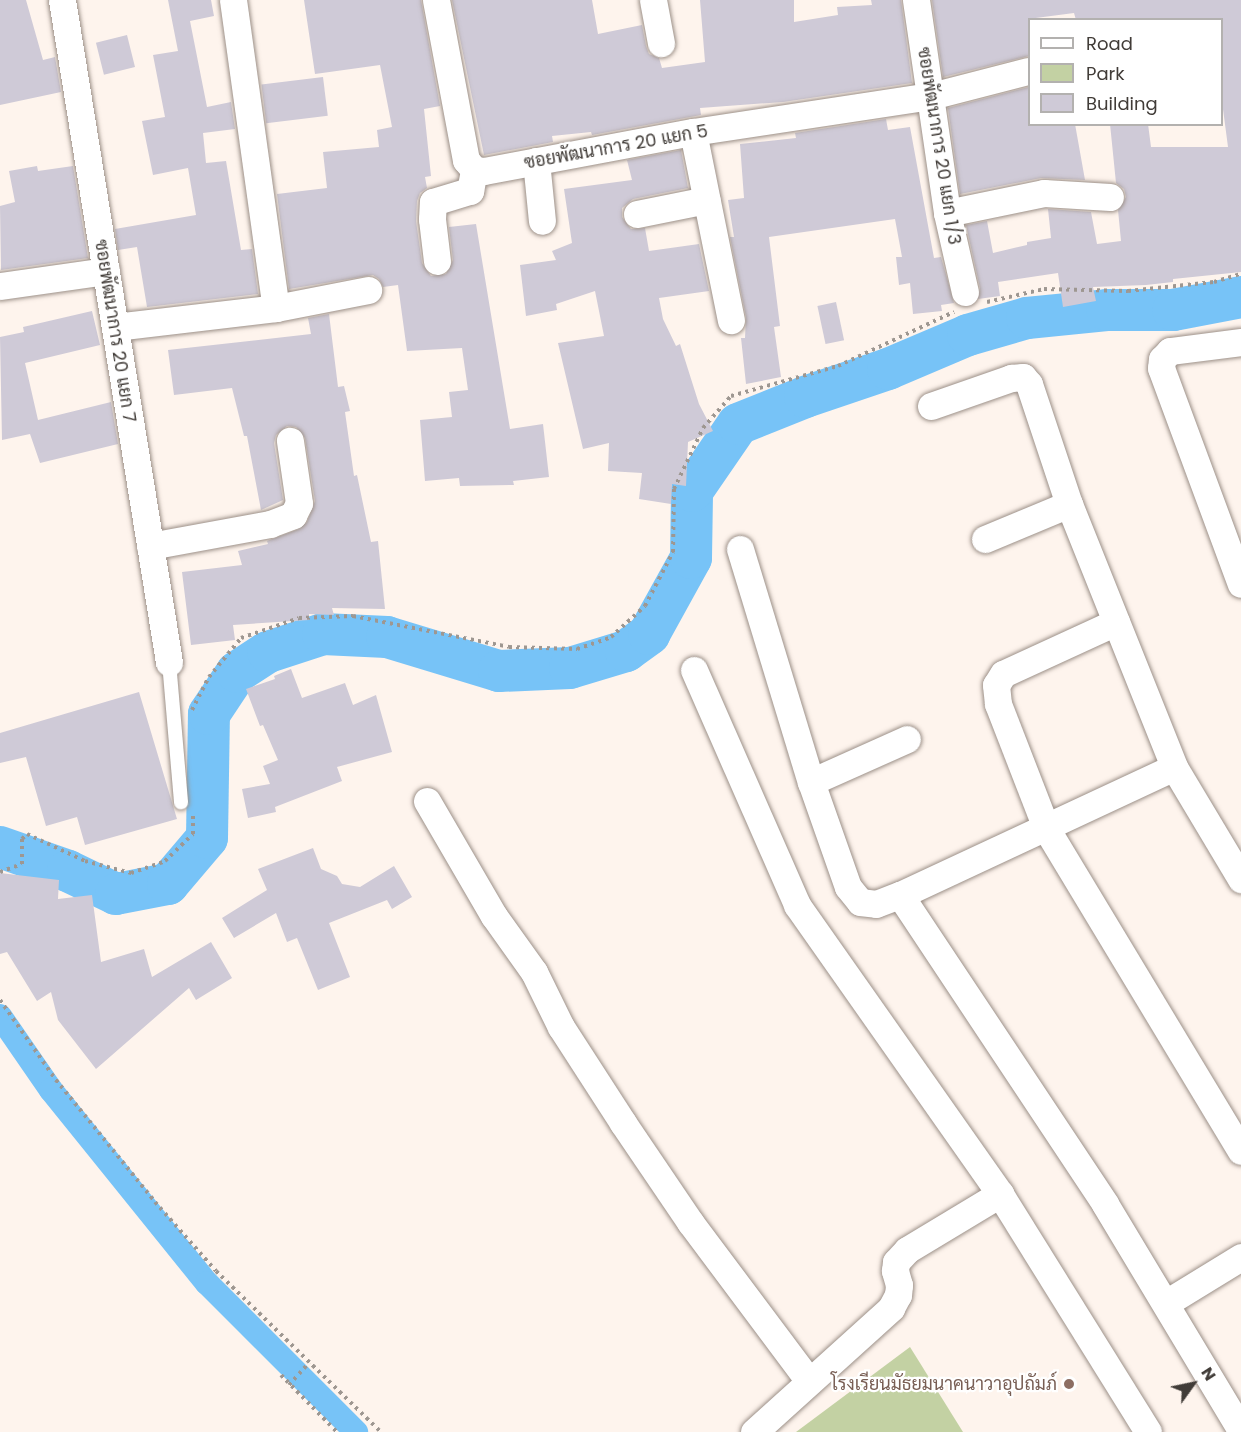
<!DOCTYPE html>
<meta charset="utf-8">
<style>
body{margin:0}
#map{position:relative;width:1241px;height:1432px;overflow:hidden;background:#fef4ed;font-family:Poppins,Sarabun,sans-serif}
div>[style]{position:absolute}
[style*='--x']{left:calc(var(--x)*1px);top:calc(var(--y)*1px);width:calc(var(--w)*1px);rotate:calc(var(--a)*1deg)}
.green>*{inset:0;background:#c3d1a3}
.canal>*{height:24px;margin:-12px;padding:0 12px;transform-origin:12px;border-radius:12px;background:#77c3f7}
.river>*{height:42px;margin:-21px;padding:0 21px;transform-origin:21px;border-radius:21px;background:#77c3f7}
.building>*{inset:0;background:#cfcad7;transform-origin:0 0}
.path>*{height:4px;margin-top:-2px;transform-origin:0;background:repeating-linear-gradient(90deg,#9e9791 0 3px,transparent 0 7.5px)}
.roads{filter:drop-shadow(0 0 2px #9c9088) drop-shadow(0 0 2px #9c9088)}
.lane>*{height:14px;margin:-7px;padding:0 7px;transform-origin:7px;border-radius:7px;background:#fff}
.street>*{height:27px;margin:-13.5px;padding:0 13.5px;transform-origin:13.5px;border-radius:13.5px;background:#fff}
.dots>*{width:16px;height:16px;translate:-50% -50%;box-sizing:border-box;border:3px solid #fff;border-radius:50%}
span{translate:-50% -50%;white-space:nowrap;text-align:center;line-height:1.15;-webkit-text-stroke:4.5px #fff;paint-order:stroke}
.street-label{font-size:18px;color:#413c38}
.education-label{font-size:18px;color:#785e54}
.right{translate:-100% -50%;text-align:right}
.legend{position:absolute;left:1028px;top:18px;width:195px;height:108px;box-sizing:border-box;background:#fff;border:2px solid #b3b1af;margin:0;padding:8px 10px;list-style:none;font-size:18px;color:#413c38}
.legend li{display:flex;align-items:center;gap:12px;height:30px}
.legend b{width:30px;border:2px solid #b3b1af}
.north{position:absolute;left:1163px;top:1354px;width:60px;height:60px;-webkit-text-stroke:4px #fff;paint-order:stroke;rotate:57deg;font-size:16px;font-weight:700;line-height:24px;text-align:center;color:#413c38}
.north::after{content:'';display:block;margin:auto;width:21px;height:27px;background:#413c38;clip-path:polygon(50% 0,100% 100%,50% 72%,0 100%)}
</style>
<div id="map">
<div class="green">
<i style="clip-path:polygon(910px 1347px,963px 1432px,796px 1432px)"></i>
</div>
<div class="canal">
<i style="--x:0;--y:1016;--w:90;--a:55.4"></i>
<i style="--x:51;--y:1090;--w:248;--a:51.1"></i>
<i style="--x:207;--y:1283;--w:211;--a:45"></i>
</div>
<div class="river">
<i style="--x:0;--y:847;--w:72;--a:19.4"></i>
<i style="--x:68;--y:871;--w:53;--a:25.6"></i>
<i style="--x:116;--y:894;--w:53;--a:-10.9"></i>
<i style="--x:168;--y:884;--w:60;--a:-49.7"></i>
<i style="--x:207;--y:838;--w:124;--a:-89.1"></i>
<i style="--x:209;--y:714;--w:50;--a:-56.3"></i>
<i style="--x:237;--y:672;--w:37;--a:-33"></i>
<i style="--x:268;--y:652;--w:58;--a:-18.1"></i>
<i style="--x:323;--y:634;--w:64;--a:2.7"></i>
<i style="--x:387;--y:637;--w:117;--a:16.9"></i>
<i style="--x:499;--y:671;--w:71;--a:-2.4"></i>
<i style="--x:570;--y:668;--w:59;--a:-16.9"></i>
<i style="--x:626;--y:651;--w:29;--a:-36"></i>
<i style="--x:649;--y:634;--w:87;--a:-61.1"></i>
<i style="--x:691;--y:558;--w:67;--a:-89.1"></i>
<i style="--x:692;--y:491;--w:81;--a:-55.5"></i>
<i style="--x:738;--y:424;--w:72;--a:-21.9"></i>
<i style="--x:805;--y:397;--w:88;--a:-18.6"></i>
<i style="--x:888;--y:369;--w:87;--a:-23"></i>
<i style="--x:968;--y:335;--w:61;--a:-16.1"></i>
<i style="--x:1027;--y:318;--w:80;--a:-5.7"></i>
<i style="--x:1107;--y:310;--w:66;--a:0"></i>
<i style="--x:1173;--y:310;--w:69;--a:-10.8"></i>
</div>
<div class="building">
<i style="clip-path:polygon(0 0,26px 0,43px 60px,55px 57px,61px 92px,0 105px)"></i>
<i style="clip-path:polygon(168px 0,211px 0,214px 16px,190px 21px,207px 107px,231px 102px,235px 129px,203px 133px,206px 163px,226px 161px,241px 250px,252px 249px,258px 294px,147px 307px,137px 247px,118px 250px,115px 229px,196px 215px,188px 168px,153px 175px,142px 121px,165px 117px,153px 55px,178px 51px)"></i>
<i style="clip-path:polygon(304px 0,421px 0,440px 106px,424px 109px,431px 176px,425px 177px,427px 188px,420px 193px,417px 201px,416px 221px,422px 263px,431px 276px,446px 274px,453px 260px,449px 227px,476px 224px,510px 429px,543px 424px,549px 477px,513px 481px,514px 485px,460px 486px,459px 478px,425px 481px,420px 420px,452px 417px,449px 392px,468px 390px,462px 348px,407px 351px,398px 285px,383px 287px,379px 279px,373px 275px,289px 289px,277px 194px,327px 188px,323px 152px,379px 147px,377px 130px,392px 127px,380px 65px,315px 74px)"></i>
<i style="clip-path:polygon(452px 0,592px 0,598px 34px,642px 25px,646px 46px,649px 54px,659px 58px,662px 68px,705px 62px,700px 0,794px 0,794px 22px,838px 15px,837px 7px,872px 5px,871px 0,901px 0,912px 83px,783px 102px,700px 108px,701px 115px,592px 135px,591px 132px,552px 136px,553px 142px,484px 155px)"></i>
<i style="clip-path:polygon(932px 0,1241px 0,1241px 272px,1173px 279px,1173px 282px,1146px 285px,1093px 287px,1096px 301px,1063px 307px,1058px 273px,998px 282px,1000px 296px,978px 299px,980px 288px,966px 225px,987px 221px,993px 253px,1027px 245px,1027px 242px,1051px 238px,1048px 209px,1091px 212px,1097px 244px,1121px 241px,1118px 210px,1126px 197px,1124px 189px,1116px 183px,1110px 124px,1148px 124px,1151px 147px,1228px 147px,1221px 94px,1221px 20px,1076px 20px,1074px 13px,1028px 19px,1029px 56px,943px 77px)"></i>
<i style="left:127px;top:35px;width:33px;height:32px;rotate:76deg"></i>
<i style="left:323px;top:77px;width:39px;height:62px;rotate:83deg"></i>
<i style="clip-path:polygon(1029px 87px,1029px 124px,1075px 124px,1085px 180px,1041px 178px,960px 194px,948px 108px)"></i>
<i style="clip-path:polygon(886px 119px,888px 130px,910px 127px,934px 258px,941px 257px,954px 303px,941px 305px,942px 311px,913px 314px,910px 283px,899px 285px,896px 257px,902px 257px,895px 219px,769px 237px,780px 326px,774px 327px,781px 377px,746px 384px,741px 338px,745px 338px,746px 317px,730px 237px,734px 237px,728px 200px,744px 198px,740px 144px,796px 138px,795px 133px)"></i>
<i style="clip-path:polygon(681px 150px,688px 188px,633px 199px,622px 208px,622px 217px,631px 229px,645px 228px,649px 251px,699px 244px,709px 291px,659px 298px,663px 319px,676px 346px,680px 344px,699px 404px,713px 431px,688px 442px,686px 486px,672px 484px,671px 504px,639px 499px,642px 473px,608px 471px,609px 443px,583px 449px,558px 343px,604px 336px,595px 291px,556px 304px,557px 310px,526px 316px,520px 265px,556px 260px,552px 251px,572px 243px,564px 189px,632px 180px,627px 160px)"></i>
<i style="clip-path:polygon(37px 166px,38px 171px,73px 166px,88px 258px,1px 270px,0 206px,15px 202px,9px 171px)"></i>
<i style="left:836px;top:302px;width:39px;height:19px;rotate:78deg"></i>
<i style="clip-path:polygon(92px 311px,100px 345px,25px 363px,38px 420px,111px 402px,118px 444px,40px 463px,30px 434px,2px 440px,0 337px,24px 332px,23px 327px)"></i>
<i style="clip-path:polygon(329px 314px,338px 387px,344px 386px,350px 411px,345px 412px,354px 476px,357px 475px,371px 542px,378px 541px,385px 609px,332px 608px,334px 615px,309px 614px,309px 620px,233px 625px,235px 640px,191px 645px,182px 572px,242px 565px,238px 551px,268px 544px,267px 541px,299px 529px,307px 522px,315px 501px,305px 438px,296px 427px,287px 426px,276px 435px,274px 443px,283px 500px,261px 510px,247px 436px,244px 436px,232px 388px,174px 395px,168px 350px,311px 334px,308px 318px)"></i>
<i style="clip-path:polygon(291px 669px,302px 698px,345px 683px,353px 705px,376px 695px,392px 752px,337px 767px,342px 781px,275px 807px,276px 812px,248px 818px,242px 789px,270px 784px,263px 766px,278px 760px,263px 725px,260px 726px,246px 689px,275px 679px,274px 676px)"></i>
<i style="clip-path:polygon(139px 692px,177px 819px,85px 845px,77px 817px,46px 826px,26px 757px,0 763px,0 733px)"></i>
<i style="clip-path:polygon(313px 848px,321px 869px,337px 876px,342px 884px,360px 887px,394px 866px,412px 897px,392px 909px,387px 900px,329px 923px,350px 977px,318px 990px,297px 938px,287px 942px,276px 913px,234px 938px,222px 918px,267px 890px,258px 869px)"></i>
<i style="clip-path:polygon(0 873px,59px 880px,58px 899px,92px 895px,101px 962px,144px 949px,152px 977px,211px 942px,232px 978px,196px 1000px,189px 988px,96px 1069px,58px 1020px,51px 992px,37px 1001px,7px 952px,0 954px)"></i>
</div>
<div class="path">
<i style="--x:987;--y:302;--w:58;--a:-12.8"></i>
<i style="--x:1044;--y:289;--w:84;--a:1.4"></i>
<i style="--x:1128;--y:291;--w:86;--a:-6"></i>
<i style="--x:1214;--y:282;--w:28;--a:-17"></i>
<i style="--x:192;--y:710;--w:37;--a:-63"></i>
<i style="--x:209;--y:677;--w:50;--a:-50.6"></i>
<i style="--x:241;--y:638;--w:61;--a:-19"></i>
<i style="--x:299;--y:618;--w:54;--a:-2.1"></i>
<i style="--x:353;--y:616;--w:159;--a:11.2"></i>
<i style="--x:509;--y:647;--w:68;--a:1.7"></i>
<i style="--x:577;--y:649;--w:36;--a:-19"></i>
<i style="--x:611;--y:637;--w:46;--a:-42.4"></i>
<i style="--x:645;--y:606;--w:61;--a:-62.6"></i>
<i style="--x:673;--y:552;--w:63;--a:-89.1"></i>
<i style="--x:674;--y:489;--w:68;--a:-64.6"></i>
<i style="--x:703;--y:428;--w:43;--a:-48.8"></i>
<i style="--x:731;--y:396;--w:111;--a:-15.7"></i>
<i style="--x:838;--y:366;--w:128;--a:-25"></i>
<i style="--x:0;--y:872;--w:23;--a:-20"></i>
<i style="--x:22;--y:864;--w:25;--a:-90"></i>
<i style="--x:22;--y:839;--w:7;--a:-45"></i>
<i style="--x:27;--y:834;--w:64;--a:25"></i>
<i style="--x:85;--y:861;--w:48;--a:14.6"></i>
<i style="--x:131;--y:873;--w:36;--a:-19"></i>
<i style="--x:165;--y:861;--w:39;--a:-44"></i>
<i style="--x:193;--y:834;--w:18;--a:-90"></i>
<i style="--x:0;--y:1000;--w:98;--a:55"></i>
<i style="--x:56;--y:1080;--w:157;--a:50.9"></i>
<i style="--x:155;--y:1202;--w:92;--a:48.5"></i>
<i style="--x:216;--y:1271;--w:231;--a:44.3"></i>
<i style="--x:281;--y:1375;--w:80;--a:45.5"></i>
<i style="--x:289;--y:1385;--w:30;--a:-48"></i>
</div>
<div class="roads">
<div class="lane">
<i style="--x:169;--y:662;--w:141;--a:85.1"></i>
</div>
<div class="street">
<i style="--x:62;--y:0;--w:671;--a:80.82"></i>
<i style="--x:233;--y:0;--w:311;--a:82.1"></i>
<i style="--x:436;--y:0;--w:163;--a:79.4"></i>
<i style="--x:466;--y:160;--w:13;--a:51"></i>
<i style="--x:474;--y:170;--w:10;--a:6"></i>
<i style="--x:484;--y:171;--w:213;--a:-10.6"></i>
<i style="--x:693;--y:132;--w:241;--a:-8.6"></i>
<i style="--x:931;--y:96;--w:100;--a:-14.5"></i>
<i style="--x:653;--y:0;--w:44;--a:79.5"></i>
<i style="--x:916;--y:0;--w:215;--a:81.7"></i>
<i style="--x:947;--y:213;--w:81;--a:77.2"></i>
<i style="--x:693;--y:132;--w:192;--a:78.6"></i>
<i style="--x:536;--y:161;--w:60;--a:84.3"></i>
<i style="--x:947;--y:213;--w:99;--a:-11.7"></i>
<i style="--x:1044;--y:193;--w:66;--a:3.5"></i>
<i style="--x:637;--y:214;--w:71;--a:-11.3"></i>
<i style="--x:437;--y:261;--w:42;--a:-96.8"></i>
<i style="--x:432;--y:219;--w:17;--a:-87"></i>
<i style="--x:433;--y:202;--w:39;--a:-17"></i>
<i style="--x:470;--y:191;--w:21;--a:-79"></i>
<i style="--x:0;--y:286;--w:107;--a:-8.1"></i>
<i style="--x:115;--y:327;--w:162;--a:-6.7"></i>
<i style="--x:276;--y:308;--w:94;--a:-11.1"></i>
<i style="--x:1241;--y:342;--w:72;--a:172.8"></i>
<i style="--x:1170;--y:351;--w:11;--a:135"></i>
<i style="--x:1162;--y:359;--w:9;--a:96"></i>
<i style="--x:1161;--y:368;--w:230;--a:69.7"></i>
<i style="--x:931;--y:406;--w:85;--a:-19.3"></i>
<i style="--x:1011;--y:378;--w:12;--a:-5"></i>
<i style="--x:1023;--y:377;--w:9;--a:49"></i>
<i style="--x:1029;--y:384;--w:126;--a:71.6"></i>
<i style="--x:1069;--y:504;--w:283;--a:68.2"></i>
<i style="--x:1174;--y:767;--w:131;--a:59.1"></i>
<i style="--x:985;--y:539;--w:91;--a:-22.6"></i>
<i style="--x:150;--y:546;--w:122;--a:-10.4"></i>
<i style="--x:270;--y:524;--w:25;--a:-21"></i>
<i style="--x:293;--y:515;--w:13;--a:-63"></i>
<i style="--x:299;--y:503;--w:63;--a:-98.3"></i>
<i style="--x:740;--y:549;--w:244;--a:73.1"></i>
<i style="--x:811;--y:782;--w:111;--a:70.6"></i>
<i style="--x:848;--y:887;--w:19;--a:51"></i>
<i style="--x:860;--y:902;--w:16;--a:7"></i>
<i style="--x:876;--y:904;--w:26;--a:-21"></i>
<i style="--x:900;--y:895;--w:302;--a:-25"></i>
<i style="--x:1116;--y:622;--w:124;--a:155.3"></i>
<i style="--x:1003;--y:674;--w:13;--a:122"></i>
<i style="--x:996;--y:685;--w:19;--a:84"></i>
<i style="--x:998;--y:704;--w:133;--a:68.8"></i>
<i style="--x:1046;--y:828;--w:377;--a:58.9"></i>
<i style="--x:694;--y:670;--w:257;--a:66.3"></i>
<i style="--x:797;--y:905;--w:353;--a:54.9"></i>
<i style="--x:1000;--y:1194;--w:280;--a:58.1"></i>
<i style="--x:811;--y:782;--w:105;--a:-24.1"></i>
<i style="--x:427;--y:801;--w:133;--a:59.8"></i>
<i style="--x:494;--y:916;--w:69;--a:54.5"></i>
<i style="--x:534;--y:972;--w:61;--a:63.9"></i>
<i style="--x:561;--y:1027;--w:114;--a:57.1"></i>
<i style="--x:623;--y:1123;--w:120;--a:55.9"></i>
<i style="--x:690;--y:1222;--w:199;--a:53.2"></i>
<i style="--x:900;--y:895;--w:371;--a:56.4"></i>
<i style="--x:1105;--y:1204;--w:264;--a:59"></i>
<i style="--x:1166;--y:1303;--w:88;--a:-31.5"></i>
<i style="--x:754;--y:1432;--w:185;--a:-42.1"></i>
<i style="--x:891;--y:1308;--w:15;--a:-62"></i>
<i style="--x:898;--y:1295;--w:10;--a:-84"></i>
<i style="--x:899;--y:1285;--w:15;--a:-106"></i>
<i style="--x:895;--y:1271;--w:9;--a:-84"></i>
<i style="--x:896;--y:1262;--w:16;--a:-47"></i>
<i style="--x:907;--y:1250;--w:109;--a:-31.1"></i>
</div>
</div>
<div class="dots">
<i style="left:1069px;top:1384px;background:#8d6e63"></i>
</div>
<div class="street-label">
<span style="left:939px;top:146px;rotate:81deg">ซอยพัฒนาการ 20 แยก 1/3</span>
<span style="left:616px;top:147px;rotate:-10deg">ซอยพัฒนาการ 20 แยก 5</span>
<span style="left:115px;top:331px;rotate:81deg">ซอยพัฒนาการ 20 แยก 7</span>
</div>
<div class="education-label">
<span class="right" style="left:1057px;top:1384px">โรงเรียนมัธยมนาคนาวาอุปถัมภ์</span>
</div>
<ul class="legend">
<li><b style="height:8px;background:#fff"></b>Road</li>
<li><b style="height:16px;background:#c3d1a3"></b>Park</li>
<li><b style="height:16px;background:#cfcad7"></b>Building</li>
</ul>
<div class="north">N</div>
</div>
